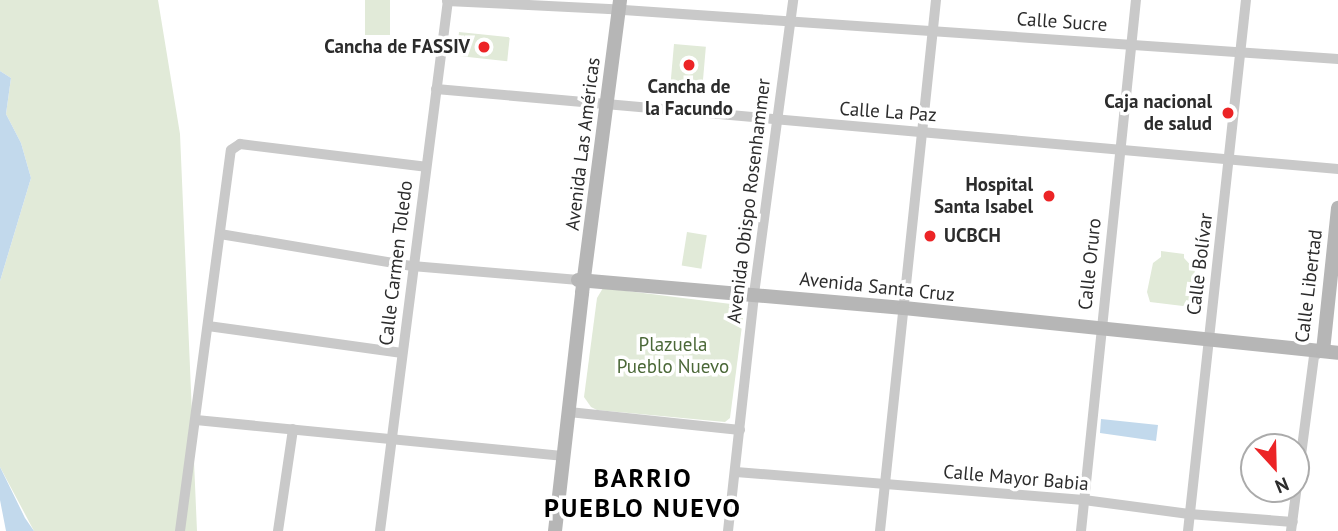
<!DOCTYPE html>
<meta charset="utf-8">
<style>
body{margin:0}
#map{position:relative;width:1338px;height:531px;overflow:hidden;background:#fff;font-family:"PT Sans",sans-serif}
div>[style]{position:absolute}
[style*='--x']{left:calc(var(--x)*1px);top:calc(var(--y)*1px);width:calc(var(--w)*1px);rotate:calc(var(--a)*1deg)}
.green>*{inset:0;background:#e1ead8;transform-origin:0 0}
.water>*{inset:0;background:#c2d9ec}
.street>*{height:10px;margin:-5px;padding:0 5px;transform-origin:5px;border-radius:5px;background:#c9c9c9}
.secondary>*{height:14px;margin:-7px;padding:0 7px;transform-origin:7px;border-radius:7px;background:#b6b6b6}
.dots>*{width:19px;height:19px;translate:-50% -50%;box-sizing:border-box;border:4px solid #fff;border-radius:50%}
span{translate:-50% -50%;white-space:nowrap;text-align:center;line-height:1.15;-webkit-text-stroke:7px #fff;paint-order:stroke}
.street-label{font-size:19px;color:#2c2c2c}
.poi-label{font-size:19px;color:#2c2c2c;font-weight:700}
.right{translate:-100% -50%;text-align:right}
.left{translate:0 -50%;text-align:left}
.park-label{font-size:19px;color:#4b6838}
.district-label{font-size:26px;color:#000;font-weight:700;letter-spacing:2px}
.north{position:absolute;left:1240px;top:433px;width:70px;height:70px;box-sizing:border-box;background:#fff;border:2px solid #ababab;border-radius:50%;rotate:158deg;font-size:19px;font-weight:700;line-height:28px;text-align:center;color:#2c2c2c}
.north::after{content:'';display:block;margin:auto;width:24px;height:32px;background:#ec2426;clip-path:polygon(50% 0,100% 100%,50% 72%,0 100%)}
</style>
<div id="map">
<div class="green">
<i style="clip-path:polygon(0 0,158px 0,180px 134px,197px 531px,34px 531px,0 467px,0 281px,31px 178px,21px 143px,6px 114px,11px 78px,0 71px)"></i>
<i style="left:365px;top:0;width:25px;height:35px"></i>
<i style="left:459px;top:32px;width:51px;height:24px;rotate:6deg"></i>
<i style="left:674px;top:44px;width:32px;height:39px;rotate:5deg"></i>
<i style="left:687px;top:232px;width:20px;height:34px;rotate:9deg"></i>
<i style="clip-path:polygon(1161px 251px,1184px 254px,1184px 258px,1195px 270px,1189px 302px,1183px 306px,1150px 302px,1147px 292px,1153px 263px,1161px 257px)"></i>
<i style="clip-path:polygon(603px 288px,739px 305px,743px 318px,730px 418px,725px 422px,597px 410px,591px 407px,584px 397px,597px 298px)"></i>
</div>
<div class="water">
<i style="clip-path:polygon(0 71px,11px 78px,6px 114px,21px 143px,31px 178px,0 281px)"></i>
<i style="clip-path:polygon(1101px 419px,1158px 425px,1156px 441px,1100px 433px)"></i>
<i style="clip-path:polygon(0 467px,25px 518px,34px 531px,6px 531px,0 500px)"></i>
</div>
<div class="street">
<i style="--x:447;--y:1;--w:162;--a:2.8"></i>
<i style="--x:609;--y:9;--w:731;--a:3.92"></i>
<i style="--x:436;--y:89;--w:906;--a:5.07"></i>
<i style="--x:220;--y:234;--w:195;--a:9.5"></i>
<i style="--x:412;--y:266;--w:167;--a:4.8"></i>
<i style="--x:208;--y:326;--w:196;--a:7.9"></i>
<i style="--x:569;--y:412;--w:172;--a:6"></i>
<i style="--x:196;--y:420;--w:370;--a:5.6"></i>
<i style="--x:736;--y:472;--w:349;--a:4.6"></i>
<i style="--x:1084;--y:500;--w:106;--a:7.6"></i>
<i style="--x:1189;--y:514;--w:104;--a:4.4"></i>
<i style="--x:180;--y:531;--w:384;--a:-82.4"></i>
<i style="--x:231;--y:150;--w:11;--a:-34"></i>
<i style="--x:240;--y:144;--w:187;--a:7"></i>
<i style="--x:278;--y:531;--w:103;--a:-81.6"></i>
<i style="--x:380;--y:531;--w:535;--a:-82.7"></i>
<i style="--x:728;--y:531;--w:238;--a:-83.7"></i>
<i style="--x:754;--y:294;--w:297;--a:-82.4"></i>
<i style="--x:880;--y:531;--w:534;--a:-83.98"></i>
<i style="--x:1081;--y:531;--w:534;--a:-84.09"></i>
<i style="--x:1188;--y:531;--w:534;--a:-83.77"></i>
<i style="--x:1291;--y:531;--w:177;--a:-82.5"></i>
<i style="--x:1314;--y:356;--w:10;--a:-29"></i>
</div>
<div class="secondary">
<i style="--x:578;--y:280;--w:327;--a:4.9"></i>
<i style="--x:904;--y:308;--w:436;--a:5.9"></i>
<i style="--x:1323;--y:351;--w:144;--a:-84"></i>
<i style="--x:555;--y:531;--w:240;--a:-83.5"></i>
<i style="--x:582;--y:293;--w:295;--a:-82.6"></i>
</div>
<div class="dots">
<i style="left:484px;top:47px;background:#ec2426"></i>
<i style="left:689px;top:65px;background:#ec2426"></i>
<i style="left:1228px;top:113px;background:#ec2426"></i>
<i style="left:1049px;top:196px;background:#ec2426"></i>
<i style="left:930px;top:236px;background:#ec2426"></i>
</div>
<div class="street-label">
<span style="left:1062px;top:22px;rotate:4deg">Calle Sucre</span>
<span style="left:888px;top:112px;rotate:4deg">Calle La Paz</span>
<span style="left:583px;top:144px;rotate:-83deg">Avenida Las Américas</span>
<span style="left:749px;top:201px;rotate:-83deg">Avenida Obispo Rosenhammer</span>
<span style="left:396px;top:263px;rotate:-83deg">Calle Carmen Toledo</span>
<span style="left:1090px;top:264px;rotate:-84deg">Calle Oruro</span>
<span style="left:1200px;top:264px;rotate:-83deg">Calle Bolívar</span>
<span style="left:1309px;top:286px;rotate:-83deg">Calle Libertad</span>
<span style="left:877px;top:287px;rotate:6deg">Avenida Santa Cruz</span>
<span style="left:1016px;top:478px;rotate:5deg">Calle Mayor Babia</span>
</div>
<div class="poi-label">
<span class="right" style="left:470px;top:47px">Cancha de FASSIV</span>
<span style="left:689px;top:98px">Cancha de<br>la Facundo</span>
<span class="right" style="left:1212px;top:113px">Caja nacional<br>de salud</span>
<span class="right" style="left:1033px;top:196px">Hospital<br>Santa Isabel</span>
<span class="left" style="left:944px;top:236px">UCBCH</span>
</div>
<div class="park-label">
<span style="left:673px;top:356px">Plazuela<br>Pueblo Nuevo</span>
</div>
<div class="district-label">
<span style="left:643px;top:493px">BARRIO<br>PUEBLO NUEVO</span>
</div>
<div class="north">N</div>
</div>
